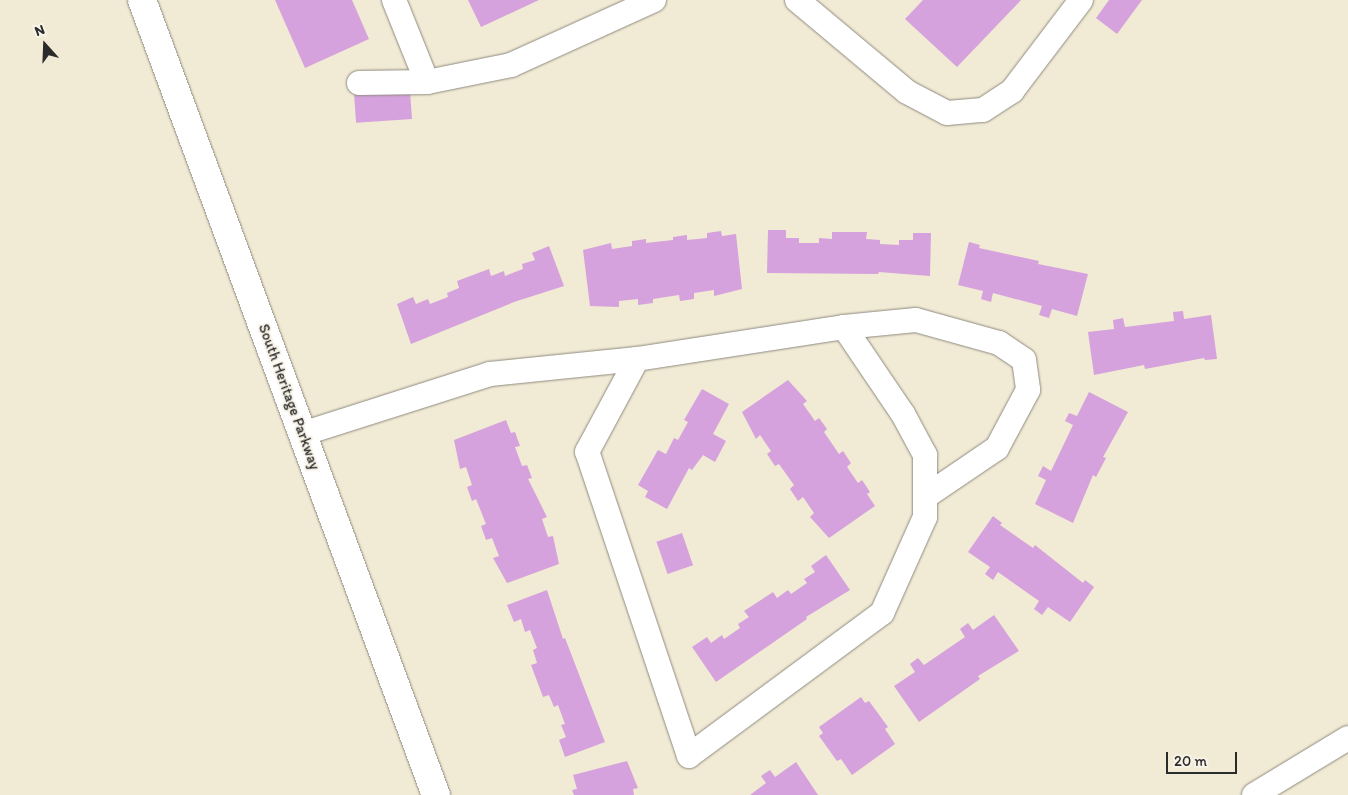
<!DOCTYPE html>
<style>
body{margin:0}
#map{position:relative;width:1348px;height:795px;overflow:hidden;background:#f1ead4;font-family:Itim,sans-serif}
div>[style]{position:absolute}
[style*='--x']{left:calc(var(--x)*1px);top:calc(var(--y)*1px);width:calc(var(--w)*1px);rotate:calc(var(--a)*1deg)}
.building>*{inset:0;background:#d5a2dd;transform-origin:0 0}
.roads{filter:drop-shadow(0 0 1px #8e8a80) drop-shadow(0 0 1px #8e8a80)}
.minor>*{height:24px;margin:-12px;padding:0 12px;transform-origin:12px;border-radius:12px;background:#fff}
.major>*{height:28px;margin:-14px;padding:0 14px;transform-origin:14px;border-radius:14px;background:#fff}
span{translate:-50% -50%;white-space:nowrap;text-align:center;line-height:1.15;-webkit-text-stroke:4px #f7f3e8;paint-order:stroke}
.street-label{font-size:15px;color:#2b2b2b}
.north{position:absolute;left:20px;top:20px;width:50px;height:50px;-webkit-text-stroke:4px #f7f3e8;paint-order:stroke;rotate:340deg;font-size:14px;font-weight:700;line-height:20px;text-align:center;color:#2b2b2b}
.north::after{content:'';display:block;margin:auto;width:18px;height:22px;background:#2b2b2b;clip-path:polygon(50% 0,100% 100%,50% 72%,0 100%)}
.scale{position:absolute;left:1166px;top:752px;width:71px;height:22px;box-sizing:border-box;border:2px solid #2b2b2b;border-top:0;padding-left:6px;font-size:15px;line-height:18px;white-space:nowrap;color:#2b2b2b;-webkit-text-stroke:4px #f7f3e8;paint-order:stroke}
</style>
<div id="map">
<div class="building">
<i style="clip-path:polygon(275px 0,352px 0,369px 39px,305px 68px)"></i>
<i style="clip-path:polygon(468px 0,539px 0,481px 27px)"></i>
<i style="clip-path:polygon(923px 0,1021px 0,957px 67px,905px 19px)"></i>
<i style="clip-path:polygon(1109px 0,1142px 0,1117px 34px,1096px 18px)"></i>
<i style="left:410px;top:91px;width:28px;height:56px;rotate:86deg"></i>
<i style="clip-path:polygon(768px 230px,786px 230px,786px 238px,799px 238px,799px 243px,819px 243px,819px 238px,832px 239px,832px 232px,867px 232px,866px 239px,880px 240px,880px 244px,899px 245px,899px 240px,913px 240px,913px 233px,931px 233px,930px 276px,879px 272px,878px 274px,767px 273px)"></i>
<i style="clip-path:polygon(721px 231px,722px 236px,736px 234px,742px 289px,714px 296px,714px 290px,694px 293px,694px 299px,680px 301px,679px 295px,653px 299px,653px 303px,638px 305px,638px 299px,619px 301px,619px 307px,590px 306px,583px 250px,611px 243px,612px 249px,632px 246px,632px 241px,646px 239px,646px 243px,673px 240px,673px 237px,687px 235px,687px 240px,707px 238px,707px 233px)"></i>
<i style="clip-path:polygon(969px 242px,980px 245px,979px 248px,1039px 261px,1038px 264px,1088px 274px,1077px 316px,1052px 309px,1049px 318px,1039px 315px,1042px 306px,993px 293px,991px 302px,981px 299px,983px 291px,958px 285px)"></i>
<i style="clip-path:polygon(549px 246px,564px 286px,514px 302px,411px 344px,397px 304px,413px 297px,416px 304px,428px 299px,430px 304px,448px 297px,447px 293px,459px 288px,457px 281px,489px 269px,491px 276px,504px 271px,505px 276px,523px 269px,522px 264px,535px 260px,532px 253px)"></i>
<i style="clip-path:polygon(1183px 311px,1184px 319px,1211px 315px,1217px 359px,1205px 360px,1204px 358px,1145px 369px,1144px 365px,1094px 375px,1088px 332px,1114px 329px,1113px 320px,1123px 318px,1125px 327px,1174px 321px,1173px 312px)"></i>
<i style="clip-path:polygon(788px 380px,807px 401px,803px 404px,815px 421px,819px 418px,827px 429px,824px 432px,839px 454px,843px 451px,851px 463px,847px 467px,858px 483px,862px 480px,870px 492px,867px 494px,875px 506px,829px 538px,810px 517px,814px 513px,803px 497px,798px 501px,790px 489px,794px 485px,779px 464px,775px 466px,767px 454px,771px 451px,760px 435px,756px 439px,742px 412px)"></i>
<i style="clip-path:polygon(702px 389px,729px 404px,713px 434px,726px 441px,715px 462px,703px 455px,692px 470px,689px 468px,667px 509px,645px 497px,648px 491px,638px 485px,658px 450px,666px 454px,674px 438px,678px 440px,688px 422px,684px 420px)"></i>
<i style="clip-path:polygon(1089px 392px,1128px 412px,1103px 457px,1106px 458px,1096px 477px,1093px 475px,1073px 523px,1035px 504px,1046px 480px,1038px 476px,1043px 466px,1051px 471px,1073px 425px,1065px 421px,1069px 413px,1077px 416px)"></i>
<i style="clip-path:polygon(506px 420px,511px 433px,515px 432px,520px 446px,515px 447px,522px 466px,527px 465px,532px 478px,528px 479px,547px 517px,542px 519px,548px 537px,553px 536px,559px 564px,507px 583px,493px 558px,499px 556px,492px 538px,486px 540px,481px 526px,486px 524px,476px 499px,472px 501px,467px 487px,472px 485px,466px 467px,460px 469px,454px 440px)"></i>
<i style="clip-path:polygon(993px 516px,1002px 523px,1000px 525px,1033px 548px,1035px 545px,1083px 583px,1085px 580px,1094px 587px,1070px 622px,1048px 607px,1042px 615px,1034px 609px,1039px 601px,998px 572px,993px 580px,985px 574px,990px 567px,968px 552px)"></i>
<i style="left:682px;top:533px;width:34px;height:27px;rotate:71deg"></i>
<i style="clip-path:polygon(826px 555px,850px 590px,806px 617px,807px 619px,716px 682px,692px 647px,707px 637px,711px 643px,722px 635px,724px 639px,740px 628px,738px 624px,749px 617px,744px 611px,773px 592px,777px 598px,788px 590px,791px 594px,807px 583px,804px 579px,815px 572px,811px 566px)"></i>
<i style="clip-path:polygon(547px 590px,563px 639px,565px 638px,605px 742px,565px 757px,559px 740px,566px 737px,561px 725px,565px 724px,558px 705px,554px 707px,549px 695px,543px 697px,531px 665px,537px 663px,533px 650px,537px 648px,530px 630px,525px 632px,521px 619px,514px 622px,507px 605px)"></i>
<i style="clip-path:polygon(994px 615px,1019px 651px,978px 676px,980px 679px,919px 722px,894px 686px,915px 672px,910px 664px,918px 658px,924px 665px,965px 637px,960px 629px,968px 623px,973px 630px)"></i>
<i style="clip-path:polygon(861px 697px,865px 703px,869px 701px,888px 727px,885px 729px,895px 744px,852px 775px,841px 759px,837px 761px,819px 736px,823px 733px,819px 727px)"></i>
<i style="clip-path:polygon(627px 761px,638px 788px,633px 789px,634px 795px,574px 795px,572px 790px,577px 789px,573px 775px)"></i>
<i style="clip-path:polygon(796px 762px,818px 795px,750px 795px,766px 783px,761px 776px,770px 770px,775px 777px)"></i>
</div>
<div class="roads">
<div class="minor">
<i style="--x:394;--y:0;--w:88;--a:68.1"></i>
<i style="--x:797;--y:0;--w:143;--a:39.9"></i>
<i style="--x:907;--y:92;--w:45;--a:27.7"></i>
<i style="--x:947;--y:113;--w:36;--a:-5"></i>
<i style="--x:983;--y:110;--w:35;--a:-33"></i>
<i style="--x:1012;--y:91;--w:114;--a:-52.8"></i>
<i style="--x:359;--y:83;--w:68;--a:-0.8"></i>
<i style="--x:427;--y:82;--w:86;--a:-11.4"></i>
<i style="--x:511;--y:65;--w:157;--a:-24.4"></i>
<i style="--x:844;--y:327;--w:72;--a:-5.6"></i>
<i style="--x:916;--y:320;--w:86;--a:15.5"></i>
<i style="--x:999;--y:343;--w:30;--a:34"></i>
<i style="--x:1024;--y:360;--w:30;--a:82"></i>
<i style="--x:1028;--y:390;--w:66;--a:118.1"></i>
<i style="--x:997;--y:448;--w:87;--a:145.8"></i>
<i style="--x:302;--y:434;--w:197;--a:-17.7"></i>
<i style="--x:490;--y:374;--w:148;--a:-5.8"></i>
<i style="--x:637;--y:359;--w:209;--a:-8.8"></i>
<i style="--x:844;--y:327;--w:105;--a:55.9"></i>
<i style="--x:903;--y:414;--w:47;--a:61.8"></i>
<i style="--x:925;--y:455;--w:62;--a:90"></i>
<i style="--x:925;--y:517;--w:105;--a:114.1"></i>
<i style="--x:882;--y:613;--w:240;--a:143.5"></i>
<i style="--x:689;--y:756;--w:321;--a:-108.5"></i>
<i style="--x:587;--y:452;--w:106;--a:-61.7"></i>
<i style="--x:1254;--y:795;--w:110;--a:-31.2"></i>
</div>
<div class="major">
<i style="--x:142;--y:0;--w:848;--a:69.71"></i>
</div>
</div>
<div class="street-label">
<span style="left:289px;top:397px;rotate:70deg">South Heritage Parkway</span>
</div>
<div class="north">N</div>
<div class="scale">20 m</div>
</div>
